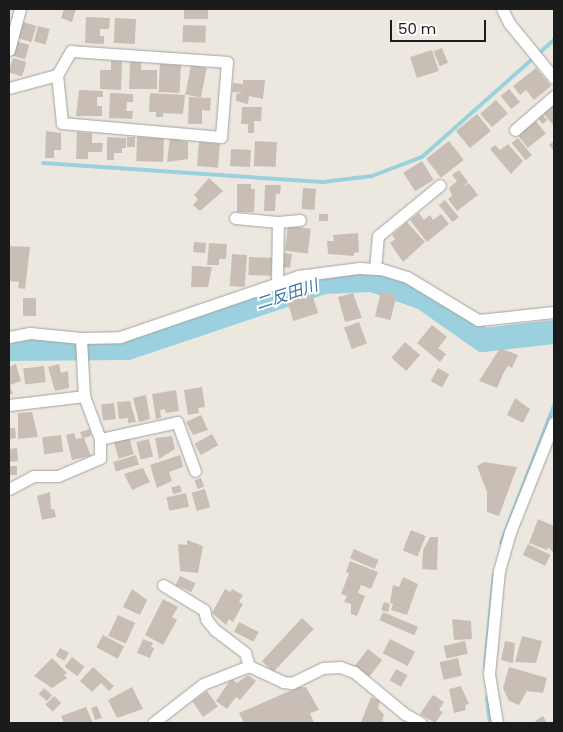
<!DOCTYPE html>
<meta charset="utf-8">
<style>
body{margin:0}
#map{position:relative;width:563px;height:732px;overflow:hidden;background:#ede8df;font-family:Poppins,"Noto Sans JP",sans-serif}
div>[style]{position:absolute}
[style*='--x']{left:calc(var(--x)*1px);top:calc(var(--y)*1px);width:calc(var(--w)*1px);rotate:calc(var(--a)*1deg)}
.stream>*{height:4px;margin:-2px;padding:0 2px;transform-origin:2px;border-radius:2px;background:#9bd1df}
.river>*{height:24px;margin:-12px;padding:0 12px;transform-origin:12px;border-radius:12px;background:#9bd1df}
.building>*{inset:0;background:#c9beb5;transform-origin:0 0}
.roads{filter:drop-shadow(0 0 1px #a2a2a2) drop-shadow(0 0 1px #a2a2a2)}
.minor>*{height:11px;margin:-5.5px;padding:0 5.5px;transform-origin:5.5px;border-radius:5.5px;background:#fff}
span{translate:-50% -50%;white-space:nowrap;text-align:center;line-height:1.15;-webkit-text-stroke:4px #fff;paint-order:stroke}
.water-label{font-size:16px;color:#4076a7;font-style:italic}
.frame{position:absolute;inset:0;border:10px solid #1b1b1b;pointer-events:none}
.scale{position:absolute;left:390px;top:20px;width:96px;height:22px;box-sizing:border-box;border:2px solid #1b1b1b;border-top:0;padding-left:6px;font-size:15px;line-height:18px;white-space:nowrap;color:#1b1b1b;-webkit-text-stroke:4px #fff;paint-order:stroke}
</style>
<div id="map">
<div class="stream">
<i style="--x:43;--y:163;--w:281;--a:3.9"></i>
<i style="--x:323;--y:182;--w:49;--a:-7"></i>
<i style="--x:372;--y:176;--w:53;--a:-20.8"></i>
<i style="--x:422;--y:157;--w:176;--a:-41.6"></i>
<i style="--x:501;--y:543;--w:147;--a:-68.9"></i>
<i style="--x:485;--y:666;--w:92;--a:-84.4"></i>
<i style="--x:487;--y:698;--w:25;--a:83"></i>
</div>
<div class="river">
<i style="--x:9;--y:349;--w:119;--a:-0.5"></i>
<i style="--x:128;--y:348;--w:207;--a:-18.6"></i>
<i style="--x:324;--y:282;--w:48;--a:-2.4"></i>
<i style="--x:372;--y:280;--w:54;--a:19.4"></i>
<i style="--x:423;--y:298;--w:73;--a:35"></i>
<i style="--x:483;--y:340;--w:71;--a:-6.4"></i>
</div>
<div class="building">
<i style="clip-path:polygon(64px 9px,76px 9px,72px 22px,61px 18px)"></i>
<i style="left:184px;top:9px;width:24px;height:10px"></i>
<i style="clip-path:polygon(86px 17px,110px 18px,109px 29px,100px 29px,100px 36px,104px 36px,104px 44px,85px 43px)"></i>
<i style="left:115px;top:18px;width:21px;height:25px;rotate:3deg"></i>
<i style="left:23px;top:22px;width:14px;height:17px;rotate:17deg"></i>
<i style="left:183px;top:25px;width:23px;height:17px;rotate:2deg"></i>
<i style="left:38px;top:26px;width:12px;height:16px;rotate:14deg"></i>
<i style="left:16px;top:41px;width:14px;height:15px;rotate:17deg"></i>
<i style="left:442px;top:48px;width:16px;height:9px;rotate:68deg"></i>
<i style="left:432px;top:50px;width:22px;height:23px;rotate:72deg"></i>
<i style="left:13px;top:58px;width:14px;height:15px;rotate:17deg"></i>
<i style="clip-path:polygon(111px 61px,122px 61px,121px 90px,100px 89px,100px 70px,111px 70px)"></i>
<i style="clip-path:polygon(130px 62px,141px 62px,141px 70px,157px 70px,157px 89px,129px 89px)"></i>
<i style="left:160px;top:64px;width:21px;height:28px;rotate:3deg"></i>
<i style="left:191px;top:65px;width:16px;height:30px;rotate:11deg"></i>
<i style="clip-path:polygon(536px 68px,551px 86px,534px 100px,526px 90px,520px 95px,513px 86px)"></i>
<i style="clip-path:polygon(243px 80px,265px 80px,263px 99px,249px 96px,248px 104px,236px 101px,236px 94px,243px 93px,232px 92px,233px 83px,243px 84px)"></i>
<i style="left:509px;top:89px;width:17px;height:11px;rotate:50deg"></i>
<i style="clip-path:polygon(79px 90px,103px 91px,103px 97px,97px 97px,97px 106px,102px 106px,102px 116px,76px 116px)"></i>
<i style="clip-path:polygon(110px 93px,133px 94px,133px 102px,127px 102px,126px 111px,133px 111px,132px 119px,109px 118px)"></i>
<i style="clip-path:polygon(150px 93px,185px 95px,183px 114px,163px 113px,163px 117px,156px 117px,156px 112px,149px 112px)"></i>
<i style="clip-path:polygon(189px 97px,211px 98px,210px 111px,202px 110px,202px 124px,188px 124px)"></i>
<i style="left:496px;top:100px;width:18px;height:21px;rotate:49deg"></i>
<i style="clip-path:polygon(554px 104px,554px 124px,553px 125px,543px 113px)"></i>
<i style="clip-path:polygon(242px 107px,262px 107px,261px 121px,254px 121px,254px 133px,248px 133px,248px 124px,241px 124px)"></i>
<i style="left:477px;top:114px;width:22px;height:27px;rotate:51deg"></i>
<i style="left:542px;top:114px;width:8px;height:6px;rotate:50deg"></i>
<i style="left:536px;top:121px;width:16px;height:23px;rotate:52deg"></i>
<i style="clip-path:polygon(46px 131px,61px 133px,61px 150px,54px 150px,54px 158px,45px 158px)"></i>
<i style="clip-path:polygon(77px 132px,92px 133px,92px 143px,103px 143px,102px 152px,88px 152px,88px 159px,76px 159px)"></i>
<i style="clip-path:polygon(107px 137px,126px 138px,126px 148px,122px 148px,122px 153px,114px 153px,114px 160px,107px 160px)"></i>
<i style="left:127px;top:137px;width:8px;height:10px"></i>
<i style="left:137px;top:137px;width:27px;height:24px;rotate:2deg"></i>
<i style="clip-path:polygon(170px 138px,188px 142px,188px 159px,167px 162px)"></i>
<i style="left:518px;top:138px;width:22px;height:8px;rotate:51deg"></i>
<i style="left:255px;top:141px;width:22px;height:25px;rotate:3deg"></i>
<i style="left:449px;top:141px;width:24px;height:29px;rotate:52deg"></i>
<i style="clip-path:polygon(554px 141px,554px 151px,549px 145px)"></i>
<i style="left:199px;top:142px;width:21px;height:24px;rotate:5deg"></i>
<i style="clip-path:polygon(508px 144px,523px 161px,511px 174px,490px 149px,495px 145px,500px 150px)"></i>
<i style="left:231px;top:149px;width:20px;height:17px;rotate:3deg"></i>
<i style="left:422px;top:161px;width:22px;height:22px;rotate:58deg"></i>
<i style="clip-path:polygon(459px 170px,468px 182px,462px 188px,469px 183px,478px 195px,457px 211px,448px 199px,452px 196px,449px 188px,457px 181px,452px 175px)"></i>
<i style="clip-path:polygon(209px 178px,223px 191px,200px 211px,193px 205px,198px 199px,194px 195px)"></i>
<i style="clip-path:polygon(237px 184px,251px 184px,251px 189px,255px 189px,254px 212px,237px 212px)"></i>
<i style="clip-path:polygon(265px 185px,281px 185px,280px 194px,276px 194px,275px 211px,264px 211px)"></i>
<i style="left:303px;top:188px;width:13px;height:21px;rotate:4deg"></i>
<i style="left:445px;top:200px;width:22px;height:8px;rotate:51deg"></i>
<i style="clip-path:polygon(419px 213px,424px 220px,430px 215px,433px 220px,441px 214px,449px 224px,427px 242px,410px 220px)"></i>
<i style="left:319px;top:214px;width:9px;height:7px"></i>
<i style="clip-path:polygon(407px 222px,425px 242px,403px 262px,390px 243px,395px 239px,392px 235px)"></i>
<i style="left:288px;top:226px;width:23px;height:25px;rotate:7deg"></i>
<i style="clip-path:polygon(358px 233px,359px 252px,354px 253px,354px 256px,328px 254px,327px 241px,334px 241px,333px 235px)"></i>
<i style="left:194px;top:242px;width:12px;height:10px;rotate:5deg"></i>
<i style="clip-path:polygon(209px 243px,227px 244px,226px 259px,219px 259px,219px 265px,207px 265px)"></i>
<i style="clip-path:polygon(9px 246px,30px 247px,25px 289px,18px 288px,19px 282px,9px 281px)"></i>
<i style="left:284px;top:253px;width:8px;height:14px;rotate:7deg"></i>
<i style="left:232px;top:254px;width:15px;height:32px;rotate:4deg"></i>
<i style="left:249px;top:257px;width:23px;height:18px;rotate:2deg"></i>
<i style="clip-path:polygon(192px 266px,212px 267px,208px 287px,191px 287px)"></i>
<i style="left:381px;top:292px;width:16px;height:25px;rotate:14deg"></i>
<i style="clip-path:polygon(353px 293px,362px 318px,345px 322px,338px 297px)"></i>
<i style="left:312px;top:294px;width:20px;height:26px;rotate:72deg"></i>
<i style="left:36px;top:298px;width:18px;height:13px;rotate:90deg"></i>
<i style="left:359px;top:322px;width:23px;height:16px;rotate:70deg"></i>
<i style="clip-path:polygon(432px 325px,447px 337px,438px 348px,446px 354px,440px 362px,417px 343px)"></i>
<i style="left:405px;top:342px;width:20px;height:21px;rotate:41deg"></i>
<i style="clip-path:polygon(500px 348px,518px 355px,512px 368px,508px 366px,504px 372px,497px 388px,479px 381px)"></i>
<i style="clip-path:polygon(16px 364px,21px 381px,10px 385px,13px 394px,9px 395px,9px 367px)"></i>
<i style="clip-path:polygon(59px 364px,61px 373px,68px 371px,69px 388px,55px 391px,48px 367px)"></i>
<i style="left:44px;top:366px;width:16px;height:21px;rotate:83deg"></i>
<i style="left:438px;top:368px;width:13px;height:15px;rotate:29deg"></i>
<i style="clip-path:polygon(202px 387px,205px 407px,198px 408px,199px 413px,188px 415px,184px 390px)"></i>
<i style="clip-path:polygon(176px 390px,179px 411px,166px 413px,165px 409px,160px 410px,161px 418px,156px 419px,152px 394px)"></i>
<i style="clip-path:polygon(146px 395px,150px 419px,139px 422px,133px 398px)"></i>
<i style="clip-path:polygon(515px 398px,530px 409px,523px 423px,507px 415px)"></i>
<i style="clip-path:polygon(130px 401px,136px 422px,128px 423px,128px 418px,119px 419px,117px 402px)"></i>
<i style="left:114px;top:403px;width:16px;height:13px;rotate:83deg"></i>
<i style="clip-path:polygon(32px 412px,38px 437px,18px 439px,18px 413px)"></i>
<i style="clip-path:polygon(201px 415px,208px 430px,193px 435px,186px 422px)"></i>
<i style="clip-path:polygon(9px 428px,15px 428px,16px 438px,9px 439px)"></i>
<i style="clip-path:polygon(90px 429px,91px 436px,84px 438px,91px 456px,72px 460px,66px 435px,74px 433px,76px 439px,82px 438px,80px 432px)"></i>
<i style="left:212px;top:434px;width:13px;height:20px;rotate:61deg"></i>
<i style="left:61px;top:435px;width:17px;height:19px;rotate:83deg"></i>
<i style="clip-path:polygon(172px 436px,175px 449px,159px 459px,155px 438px)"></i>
<i style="left:129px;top:437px;width:18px;height:16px;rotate:74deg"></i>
<i style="left:149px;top:439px;width:18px;height:13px;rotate:77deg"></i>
<i style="clip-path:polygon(17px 448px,18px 461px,9px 462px,9px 449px)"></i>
<i style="left:136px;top:455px;width:10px;height:24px;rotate:73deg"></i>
<i style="clip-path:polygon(180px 455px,183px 467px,169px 472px,172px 481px,157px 488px,150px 465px)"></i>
<i style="clip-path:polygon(484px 462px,517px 467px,499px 516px,487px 512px,487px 492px,477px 466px)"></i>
<i style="left:9px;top:466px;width:8px;height:9px"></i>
<i style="clip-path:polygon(143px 468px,150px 482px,132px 490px,124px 474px)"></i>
<i style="left:201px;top:478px;width:9px;height:7px;rotate:69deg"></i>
<i style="left:180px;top:485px;width:7px;height:9px;rotate:74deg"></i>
<i style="left:205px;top:489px;width:19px;height:14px;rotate:74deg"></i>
<i style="clip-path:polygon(50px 492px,51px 509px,54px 509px,56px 517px,42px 520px,37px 496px)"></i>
<i style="left:186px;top:493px;width:14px;height:20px;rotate:78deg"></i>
<i style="clip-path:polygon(538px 519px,554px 526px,554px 553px,548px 547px,547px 550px,529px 543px)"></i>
<i style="left:411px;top:530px;width:16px;height:22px;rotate:22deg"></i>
<i style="clip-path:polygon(430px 537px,438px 537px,437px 570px,422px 569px,423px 550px)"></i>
<i style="clip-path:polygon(187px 540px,203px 546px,198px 573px,180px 571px,178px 544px,187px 545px)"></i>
<i style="left:528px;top:544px;width:25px;height:12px;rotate:26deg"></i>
<i style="left:354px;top:549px;width:27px;height:10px;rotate:24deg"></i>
<i style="clip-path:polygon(350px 561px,378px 572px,371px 589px,361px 585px,358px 593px,365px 596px,357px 616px,351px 614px,351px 604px,344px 602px,347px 596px,341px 594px,349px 573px,346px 572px)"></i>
<i style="left:180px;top:576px;width:17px;height:10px;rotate:25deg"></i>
<i style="clip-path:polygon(403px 577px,418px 584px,407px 615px,391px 610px,393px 604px,390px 603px,393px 585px,399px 587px)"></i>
<i style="clip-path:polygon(132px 589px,147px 600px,140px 615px,123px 607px)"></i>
<i style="clip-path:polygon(225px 589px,230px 592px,232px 589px,243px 595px,239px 602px,243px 604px,233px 622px,229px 619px,226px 625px,212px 613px)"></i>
<i style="clip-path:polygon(163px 599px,178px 607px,172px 617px,177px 620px,163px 645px,145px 635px)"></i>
<i style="clip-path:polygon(384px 602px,390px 604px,388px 612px,381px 610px)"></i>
<i style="left:383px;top:612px;width:38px;height:9px;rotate:23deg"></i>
<i style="left:118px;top:615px;width:19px;height:23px;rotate:25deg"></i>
<i style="left:302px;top:618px;width:16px;height:59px;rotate:43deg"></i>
<i style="clip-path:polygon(452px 619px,471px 621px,472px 639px,454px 640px)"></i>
<i style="left:239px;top:622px;width:22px;height:11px;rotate:27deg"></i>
<i style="left:103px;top:635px;width:24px;height:14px;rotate:28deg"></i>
<i style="clip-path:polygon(522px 636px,542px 641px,536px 663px,515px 662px)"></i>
<i style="clip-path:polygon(143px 639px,153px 643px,151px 647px,154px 648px,150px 658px,137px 653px)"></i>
<i style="left:390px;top:639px;width:28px;height:16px;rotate:27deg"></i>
<i style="left:465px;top:641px;width:13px;height:22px;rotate:77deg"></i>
<i style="clip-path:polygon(505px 641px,515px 643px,513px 663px,501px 660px)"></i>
<i style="left:60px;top:648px;width:10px;height:9px;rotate:29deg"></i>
<i style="left:368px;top:649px;width:18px;height:21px;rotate:38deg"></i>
<i style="left:72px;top:657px;width:16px;height:12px;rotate:38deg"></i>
<i style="clip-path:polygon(52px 658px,67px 673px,64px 675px,67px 678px,52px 688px,34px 676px)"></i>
<i style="left:458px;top:658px;width:18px;height:19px;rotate:77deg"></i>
<i style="clip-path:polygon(93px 667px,114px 686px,109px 691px,101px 683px,92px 692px,80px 681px)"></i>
<i style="clip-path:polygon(509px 667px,547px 678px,543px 693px,527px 691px,519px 705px,509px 701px,503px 688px)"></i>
<i style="left:396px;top:669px;width:13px;height:13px;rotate:29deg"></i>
<i style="clip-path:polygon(248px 675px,256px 681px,240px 700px,236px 697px,227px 709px,216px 701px,231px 679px,237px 683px)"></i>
<i style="clip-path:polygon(461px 686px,469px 704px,465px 705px,466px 710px,454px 713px,449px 689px)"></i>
<i style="clip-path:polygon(132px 687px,143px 709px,117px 718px,108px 700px)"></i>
<i style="clip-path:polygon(299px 687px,306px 687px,319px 710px,310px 713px,314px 723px,244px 723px,239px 713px)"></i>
<i style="left:44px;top:688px;width:11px;height:8px;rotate:41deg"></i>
<i style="left:207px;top:691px;width:19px;height:18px;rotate:55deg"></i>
<i style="clip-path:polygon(433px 695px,444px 702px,439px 710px,443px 712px,435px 723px,420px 714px)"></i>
<i style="left:54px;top:696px;width:10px;height:12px;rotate:45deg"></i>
<i style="clip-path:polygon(371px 697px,380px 701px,378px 708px,384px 715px,382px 721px,387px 723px,361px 722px)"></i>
<i style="clip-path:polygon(97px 706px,102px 718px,95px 720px,91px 708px)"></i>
<i style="clip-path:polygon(86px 707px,93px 723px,64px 723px,61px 716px)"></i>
<i style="clip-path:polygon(543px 716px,547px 723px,537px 723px,535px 721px)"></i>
</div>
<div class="roads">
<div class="minor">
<i style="--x:502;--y:9;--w:16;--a:63"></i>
<i style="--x:509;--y:23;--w:71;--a:50.7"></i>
<i style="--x:9;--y:50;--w:42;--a:-75"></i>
<i style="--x:9;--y:88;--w:50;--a:-15.2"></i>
<i style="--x:57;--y:75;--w:28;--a:-60"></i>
<i style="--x:71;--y:51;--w:156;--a:4"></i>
<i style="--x:227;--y:62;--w:75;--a:94.6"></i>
<i style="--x:221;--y:137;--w:160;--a:-175"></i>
<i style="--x:62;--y:123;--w:48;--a:-95.9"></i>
<i style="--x:515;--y:130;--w:52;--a:-41.1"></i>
<i style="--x:235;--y:218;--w:43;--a:5.3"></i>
<i style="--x:375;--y:269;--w:33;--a:-85"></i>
<i style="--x:378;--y:236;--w:80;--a:-39.4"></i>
<i style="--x:277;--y:283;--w:61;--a:-89.1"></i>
<i style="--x:278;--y:222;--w:22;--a:-5"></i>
<i style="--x:9;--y:337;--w:21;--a:-11"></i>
<i style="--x:30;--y:333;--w:51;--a:5.6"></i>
<i style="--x:81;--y:338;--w:39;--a:-1"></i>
<i style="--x:120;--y:337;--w:188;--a:-18.9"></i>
<i style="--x:298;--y:276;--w:62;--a:-7.5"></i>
<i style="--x:359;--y:268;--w:22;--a:3"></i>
<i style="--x:381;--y:269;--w:27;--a:17"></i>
<i style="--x:407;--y:277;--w:83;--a:31.2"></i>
<i style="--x:478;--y:320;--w:76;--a:-6"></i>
<i style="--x:84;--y:396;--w:46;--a:69.6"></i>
<i style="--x:9;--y:405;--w:76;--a:-6.8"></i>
<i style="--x:84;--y:396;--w:58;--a:-93"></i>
<i style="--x:9;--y:489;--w:27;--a:-28"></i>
<i style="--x:33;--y:476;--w:25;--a:0"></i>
<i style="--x:58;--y:476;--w:46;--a:-23.2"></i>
<i style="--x:100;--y:458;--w:19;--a:-90"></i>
<i style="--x:100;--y:439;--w:79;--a:-12.4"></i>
<i style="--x:177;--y:422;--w:52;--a:69.8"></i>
<i style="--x:163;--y:585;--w:48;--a:31.4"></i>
<i style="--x:204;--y:610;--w:9;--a:77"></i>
<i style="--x:206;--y:619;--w:14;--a:51"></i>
<i style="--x:215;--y:630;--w:38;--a:37"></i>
<i style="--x:245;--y:653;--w:14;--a:73"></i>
<i style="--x:153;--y:723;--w:63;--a:-38"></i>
<i style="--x:203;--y:684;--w:49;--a:-21.4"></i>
<i style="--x:249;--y:666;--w:38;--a:25"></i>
<i style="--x:283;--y:682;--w:9;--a:6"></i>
<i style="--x:292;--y:683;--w:34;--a:-26"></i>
<i style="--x:323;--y:668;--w:17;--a:-3"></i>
<i style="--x:340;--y:667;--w:15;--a:20"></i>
<i style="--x:354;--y:672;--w:66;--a:39.5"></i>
<i style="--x:405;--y:714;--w:18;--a:29"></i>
<i style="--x:497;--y:723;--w:50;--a:-99.3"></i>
<i style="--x:489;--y:674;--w:103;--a:-84.5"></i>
<i style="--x:499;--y:571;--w:41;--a:-74.2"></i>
<i style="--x:510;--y:532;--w:118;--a:-68.2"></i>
</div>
</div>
<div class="water-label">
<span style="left:287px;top:295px;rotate:-18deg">二反田川</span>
</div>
<div class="frame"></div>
<div class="scale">50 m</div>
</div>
